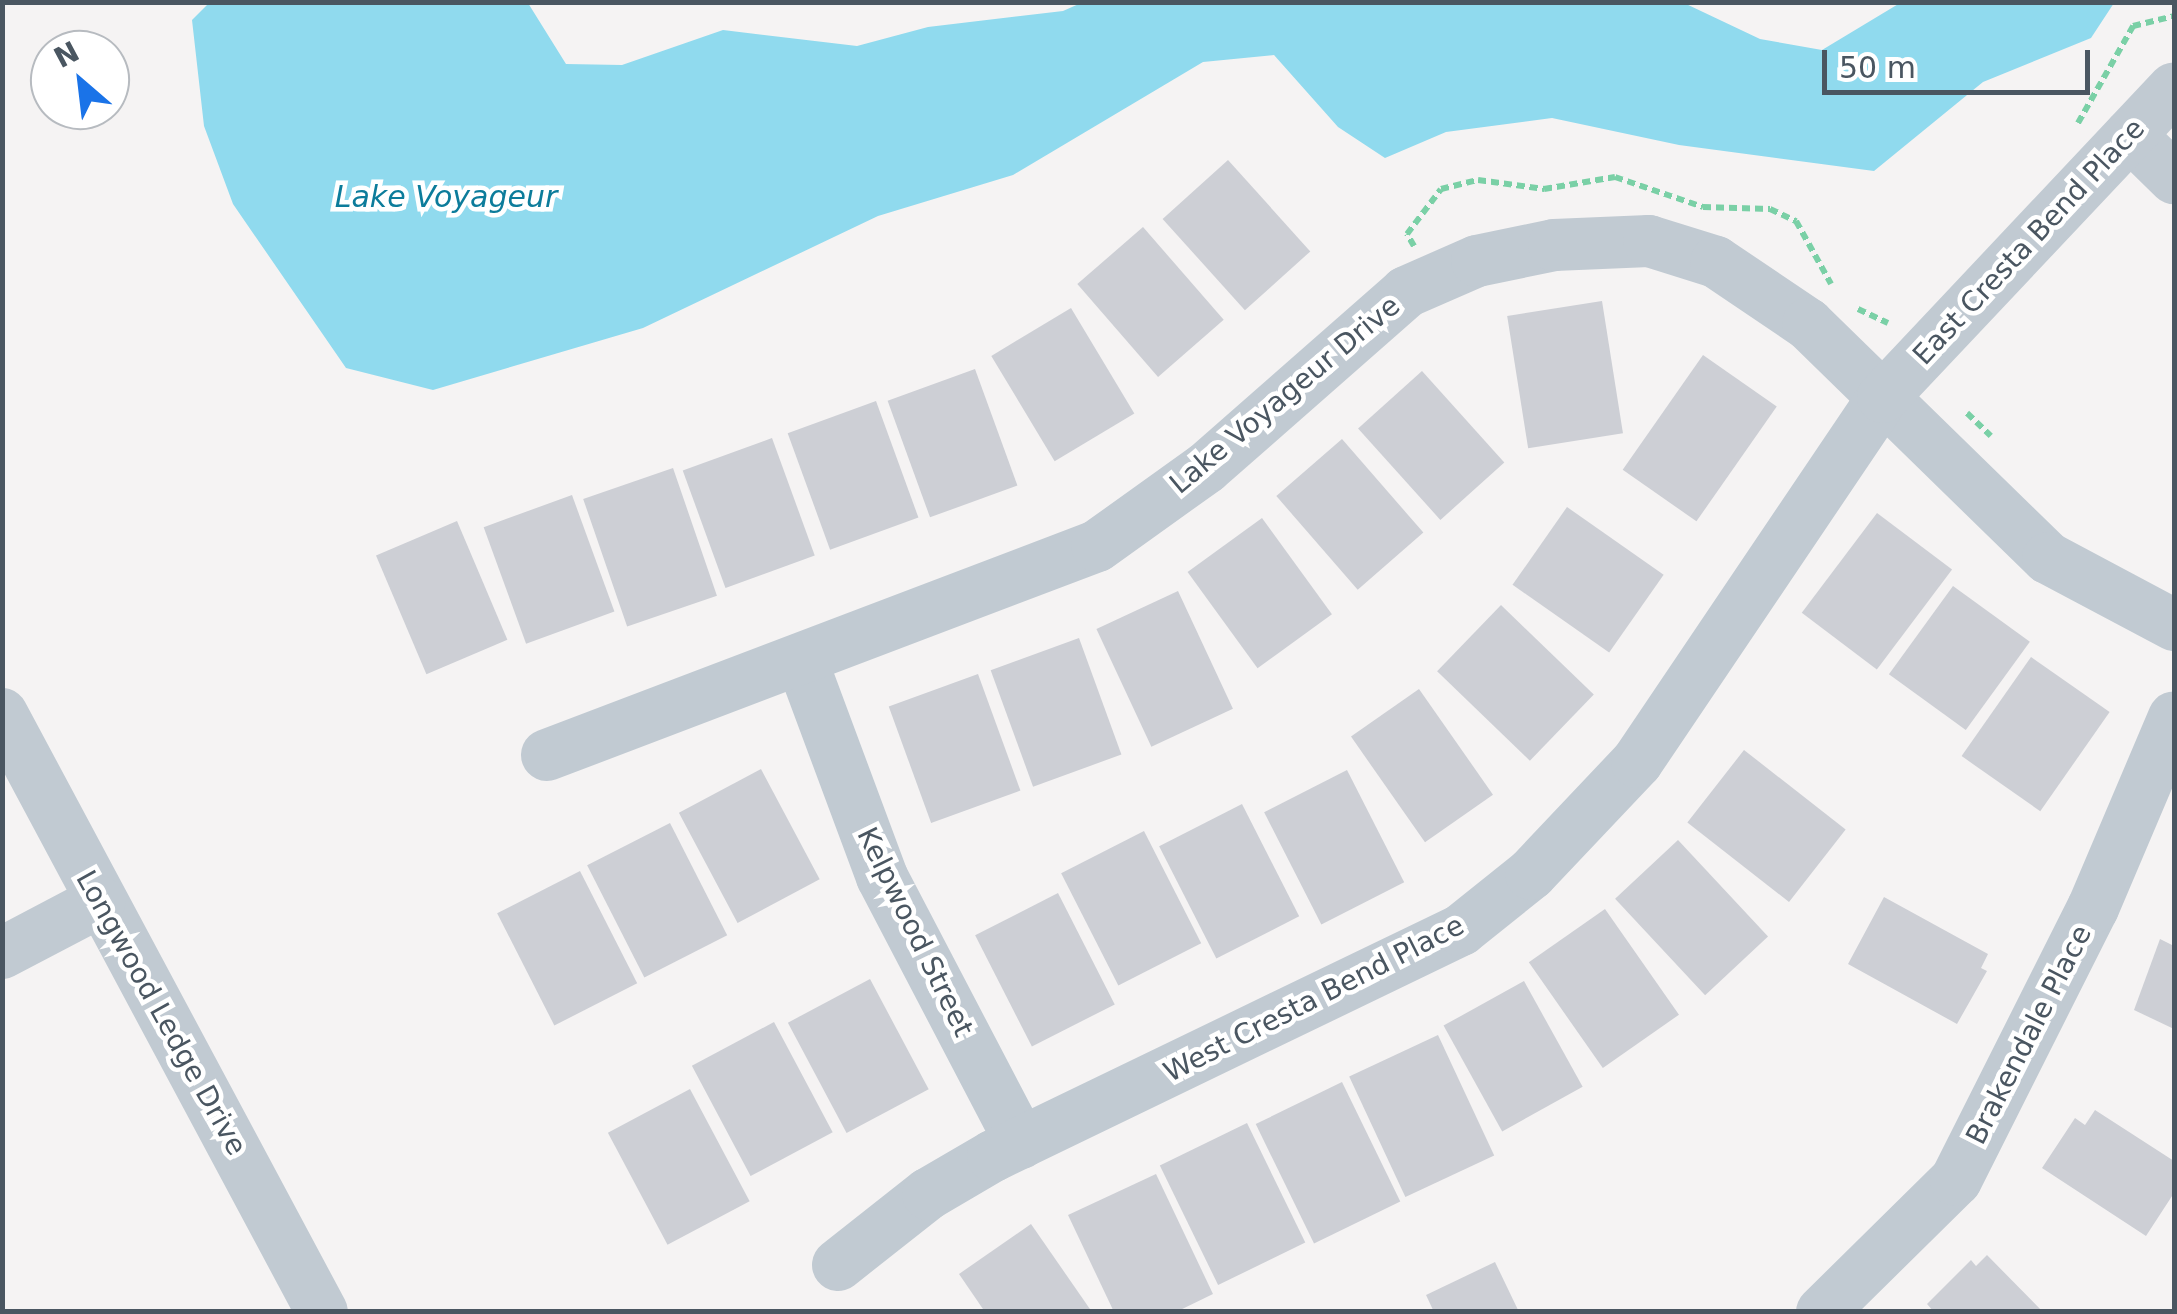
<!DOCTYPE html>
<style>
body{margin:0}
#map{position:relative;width:2177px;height:1314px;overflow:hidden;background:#f5f3f3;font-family:"DejaVu Sans",sans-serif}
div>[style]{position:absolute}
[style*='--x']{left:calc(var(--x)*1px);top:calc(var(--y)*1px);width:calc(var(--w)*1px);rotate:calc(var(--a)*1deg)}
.water>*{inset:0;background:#90daee}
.building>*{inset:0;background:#cdcfd5;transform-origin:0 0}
.path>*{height:6px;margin-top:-3px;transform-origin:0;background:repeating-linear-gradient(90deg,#7ad0a6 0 8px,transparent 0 13px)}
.minor>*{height:52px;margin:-26px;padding:0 26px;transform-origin:26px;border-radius:26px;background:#c1cad2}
span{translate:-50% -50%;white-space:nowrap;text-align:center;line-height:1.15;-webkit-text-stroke:9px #fff;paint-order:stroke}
.street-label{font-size:28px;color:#4a5661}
.water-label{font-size:30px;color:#0c7c9b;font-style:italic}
.frame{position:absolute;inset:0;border:5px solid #4a5661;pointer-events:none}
.north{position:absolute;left:30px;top:30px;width:100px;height:100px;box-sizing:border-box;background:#fff;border:2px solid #b7bbc0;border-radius:50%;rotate:332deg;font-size:28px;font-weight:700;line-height:40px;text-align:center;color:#4a5661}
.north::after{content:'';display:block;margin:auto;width:35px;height:45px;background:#1a73e8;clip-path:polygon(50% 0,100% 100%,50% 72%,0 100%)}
.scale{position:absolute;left:1822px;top:50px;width:268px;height:45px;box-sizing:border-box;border:5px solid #4a5661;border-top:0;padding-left:12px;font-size:30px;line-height:35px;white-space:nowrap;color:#4a5661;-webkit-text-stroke:8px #fff;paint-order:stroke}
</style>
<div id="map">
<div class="water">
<i style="clip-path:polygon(1081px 3px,1684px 3px,1760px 39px,1822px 50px,1900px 3px,2114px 3px,2091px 38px,1983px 82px,1874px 171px,1679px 145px,1552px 118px,1446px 132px,1385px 158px,1338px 127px,1274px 55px,1203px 62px,1013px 175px,878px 216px,643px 328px,433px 390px,346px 368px,233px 204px,204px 126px,192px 20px,209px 3px,528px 3px,566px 64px,622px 65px,723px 30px,857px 46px,928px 27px,1063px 11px)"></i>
</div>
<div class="building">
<i style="left:1228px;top:160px;width:123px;height:88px;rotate:48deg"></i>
<i style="left:1143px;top:227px;width:123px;height:87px;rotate:49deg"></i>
<i style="left:1602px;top:301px;width:134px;height:96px;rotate:81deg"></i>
<i style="left:1071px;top:308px;width:123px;height:93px;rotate:59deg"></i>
<i style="left:1703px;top:355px;width:90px;height:140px;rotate:35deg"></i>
<i style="left:975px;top:369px;width:124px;height:93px;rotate:70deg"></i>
<i style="left:1422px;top:371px;width:123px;height:86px;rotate:48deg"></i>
<i style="left:876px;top:401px;width:124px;height:94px;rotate:70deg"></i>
<i style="left:772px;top:438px;width:125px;height:95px;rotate:70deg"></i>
<i style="left:1342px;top:439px;width:124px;height:87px;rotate:49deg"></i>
<i style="left:673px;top:468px;width:135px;height:95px;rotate:71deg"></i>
<i style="left:572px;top:495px;width:124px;height:94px;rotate:70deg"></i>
<i style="left:1567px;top:507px;width:118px;height:95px;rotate:35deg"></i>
<i style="left:1877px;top:513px;width:94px;height:125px;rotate:37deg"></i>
<i style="left:1262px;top:518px;width:119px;height:92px;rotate:54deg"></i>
<i style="left:457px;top:521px;width:129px;height:88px;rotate:67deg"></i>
<i style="left:1953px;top:586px;width:95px;height:109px;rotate:36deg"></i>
<i style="left:1178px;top:591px;width:130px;height:90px;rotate:65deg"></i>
<i style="left:1501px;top:605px;width:129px;height:92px;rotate:44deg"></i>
<i style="left:1079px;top:638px;width:124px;height:94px;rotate:70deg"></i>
<i style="left:2031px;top:657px;width:96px;height:121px;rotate:35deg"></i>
<i style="left:978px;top:674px;width:124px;height:95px;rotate:70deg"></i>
<i style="left:1419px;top:689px;width:129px;height:83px;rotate:55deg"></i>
<i style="left:1744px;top:750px;width:129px;height:92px;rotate:38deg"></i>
<i style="left:761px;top:769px;width:125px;height:93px;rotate:62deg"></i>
<i style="left:1347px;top:770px;width:126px;height:93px;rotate:63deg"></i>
<i style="left:1242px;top:804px;width:126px;height:93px;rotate:63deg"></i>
<i style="left:670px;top:823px;width:126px;height:93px;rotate:63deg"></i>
<i style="left:1144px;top:831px;width:126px;height:93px;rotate:63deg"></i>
<i style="left:1678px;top:840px;width:132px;height:86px;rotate:47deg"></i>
<i style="left:580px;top:871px;width:126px;height:93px;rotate:63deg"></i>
<i style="left:1058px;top:893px;width:125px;height:93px;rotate:63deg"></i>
<i style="clip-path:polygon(1884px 897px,1988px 954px,1981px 968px,1987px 971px,1957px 1024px,1848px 964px)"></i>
<i style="left:1605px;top:909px;width:129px;height:93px;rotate:55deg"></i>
<i style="clip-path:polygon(2160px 939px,2174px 946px,2174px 1029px,2134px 1010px)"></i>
<i style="left:870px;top:979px;width:125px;height:93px;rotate:62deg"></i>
<i style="left:1524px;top:981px;width:121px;height:92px;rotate:61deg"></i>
<i style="left:774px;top:1022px;width:125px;height:93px;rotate:62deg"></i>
<i style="left:1438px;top:1035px;width:133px;height:98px;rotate:65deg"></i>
<i style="left:1342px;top:1082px;width:133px;height:96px;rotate:64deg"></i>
<i style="left:690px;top:1089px;width:127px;height:93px;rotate:62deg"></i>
<i style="clip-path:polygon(2095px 1110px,2174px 1161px,2174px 1193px,2146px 1236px,2042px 1168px,2075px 1118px,2085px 1125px)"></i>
<i style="left:1247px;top:1123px;width:133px;height:97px;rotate:64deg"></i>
<i style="clip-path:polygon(1156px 1174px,1213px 1294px,1176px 1312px,1114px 1312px,1068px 1215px)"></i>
<i style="clip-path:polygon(1031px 1224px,1092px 1312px,985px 1312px,959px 1274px)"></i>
<i style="clip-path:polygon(1987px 1255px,2043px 1312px,1934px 1312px,1927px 1304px,1971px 1260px,1976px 1266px)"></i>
<i style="clip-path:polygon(1495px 1262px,1519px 1312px,1434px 1312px,1426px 1295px)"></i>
</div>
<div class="path">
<i style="--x:2078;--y:123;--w:112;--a:-60.4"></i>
<i style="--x:2133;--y:26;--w:42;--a:-13.7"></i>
<i style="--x:1414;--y:246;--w:14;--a:-120"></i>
<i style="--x:1407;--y:234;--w:56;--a:-52.9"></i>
<i style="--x:1441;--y:189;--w:38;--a:-14"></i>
<i style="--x:1478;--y:180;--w:67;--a:7.8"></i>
<i style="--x:1544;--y:189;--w:72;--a:-9.6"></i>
<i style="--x:1615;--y:177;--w:93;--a:18.8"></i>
<i style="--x:1703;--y:207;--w:67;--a:1.7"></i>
<i style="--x:1770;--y:209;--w:29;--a:25"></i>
<i style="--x:1796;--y:221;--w:72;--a:60.9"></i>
<i style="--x:1858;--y:309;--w:33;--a:25"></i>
<i style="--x:1967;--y:413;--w:33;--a:44"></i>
</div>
<div class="minor">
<i style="--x:2130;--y:135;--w:62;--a:44.3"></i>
<i style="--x:801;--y:659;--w:233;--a:69.6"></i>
<i style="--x:882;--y:877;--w:300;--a:62.4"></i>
<i style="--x:2;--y:714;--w:678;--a:61.85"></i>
<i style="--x:547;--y:755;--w:588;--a:-20.81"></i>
<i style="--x:1097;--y:546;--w:134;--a:-35.6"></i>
<i style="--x:1206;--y:468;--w:266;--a:-41.3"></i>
<i style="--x:1406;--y:292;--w:77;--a:-23.6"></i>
<i style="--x:1477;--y:261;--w:79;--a:-11.7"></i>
<i style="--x:1554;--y:245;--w:95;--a:-2.4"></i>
<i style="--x:1649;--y:241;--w:70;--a:17.4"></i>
<i style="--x:1716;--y:262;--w:111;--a:34"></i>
<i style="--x:1808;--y:324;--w:335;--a:44.3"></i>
<i style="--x:2048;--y:558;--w:143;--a:28"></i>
<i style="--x:2;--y:953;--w:110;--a:-27.7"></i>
<i style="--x:838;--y:1265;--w:115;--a:-38.3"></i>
<i style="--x:928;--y:1194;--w:75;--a:-30.3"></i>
<i style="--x:993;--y:1156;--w:520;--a:-25.78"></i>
<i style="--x:1461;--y:930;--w:90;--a:-38.7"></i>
<i style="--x:1531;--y:874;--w:154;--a:-46.6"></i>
<i style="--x:1637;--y:762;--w:440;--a:-56"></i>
<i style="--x:1883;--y:397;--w:424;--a:-46.7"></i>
<i style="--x:1822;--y:1312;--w:188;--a:-44.6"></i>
<i style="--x:1956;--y:1180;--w:305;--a:-63.3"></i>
<i style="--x:2093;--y:908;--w:207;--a:-67"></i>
</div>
<div class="street-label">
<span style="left:2029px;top:242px;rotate:-47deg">East Cresta Bend Place</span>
<span style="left:1285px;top:395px;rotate:-40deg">Lake Voyageur Drive</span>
<span style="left:915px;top:932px;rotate:64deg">Kelpwood Street</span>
<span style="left:1314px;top:999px;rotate:-27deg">West Cresta Bend Place</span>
<span style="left:161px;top:1013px;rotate:61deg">Longwood Ledge Drive</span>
<span style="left:2029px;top:1035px;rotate:-63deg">Brakendale Place</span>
</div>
<div class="water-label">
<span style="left:446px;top:197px">Lake Voyageur</span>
</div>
<div class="frame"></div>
<div class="north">N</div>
<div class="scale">50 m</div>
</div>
